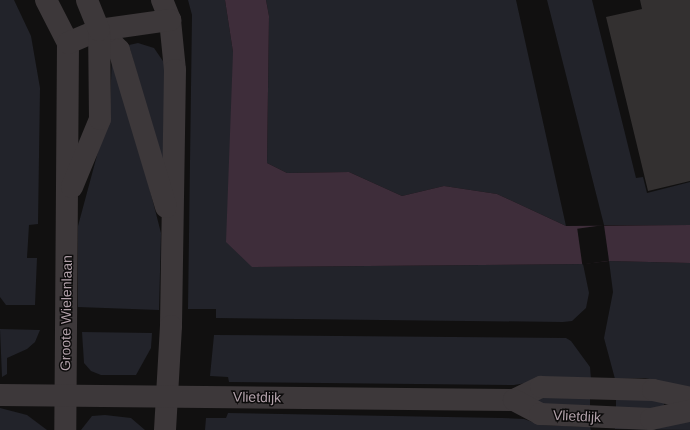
<!DOCTYPE html>
<style>
body{margin:0}
#map{position:relative;width:690px;height:430px;overflow:hidden;background:#111010;font-family:Arial,sans-serif}
div>[style]{position:absolute}
[style*='--x']{left:calc(var(--x)*1px);top:calc(var(--y)*1px);width:calc(var(--w)*1px);rotate:calc(var(--a)*1deg)}
.green>*{inset:0;background:#22232a}
.water>*{inset:0;background:#3e2d3a}
.pier>*{inset:0;background:#111010;transform-origin:0 0}
.building>*{inset:0;background:#333030}
.minor>*{height:22px;margin:-11px;padding:0 11px;transform-origin:11px;border-radius:11px;background:#3d383a}
span{translate:-50% -50%;white-space:nowrap;text-align:center;line-height:1.15;-webkit-text-stroke:3px #0c0b0b;paint-order:stroke}
.street-label{font-size:14px;color:#b2a1aa}
</style>
<div id="map">
<div class="green">
<i style="clip-path:polygon(0 0,14px 0,31px 36px,40px 88px,38px 224px,29px 225px,27px 258px,37px 258px,35px 305px,6px 305px,0 297px)"></i>
<i style="clip-path:polygon(188px 0,225px 0,233px 52px,252px 267px,583px 264px,589px 293px,586px 308px,572px 321px,563px 322px,216px 318px,216px 309px,188px 309px,192px 15px)"></i>
<i style="clip-path:polygon(266px 0,516px 0,566px 226px,497px 194px,444px 186px,402px 196px,349px 172px,287px 173px,267px 163px,269px 16px)"></i>
<i style="clip-path:polygon(547px 0,592px 0,636px 178px,643px 177px,647px 193px,690px 182px,690px 225px,604px 225px)"></i>
<i style="clip-path:polygon(138px 43px,154px 48px,165px 64px,163px 164px,161px 163px,129px 45px)"></i>
<i style="clip-path:polygon(115px 54px,161px 233px,159px 310px,78px 307px,78px 226px,110px 107px,112px 55px)"></i>
<i style="clip-path:polygon(609px 261px,690px 263px,690px 388px,645px 378px,615px 379px,604px 338px,613px 292px)"></i>
<i style="clip-path:polygon(0 329px,40px 330px,35px 342px,27px 349px,7px 358px,7px 374px,2px 377px)"></i>
<i style="clip-path:polygon(82px 332px,152px 333px,151px 348px,136px 375px,101px 375px,91px 371px,84px 363px)"></i>
<i style="clip-path:polygon(214px 335px,566px 338px,571px 341px,590px 367px,591px 379px,557px 378px,514px 385px,229px 382px,228px 377px,210px 376px)"></i>
<i style="clip-path:polygon(555px 396px,590px 398px,590px 406px,540px 408px,537px 399px)"></i>
<i style="clip-path:polygon(616px 397px,647px 397px,665px 403px,662px 408px,616px 410px)"></i>
<i style="clip-path:polygon(0 408px,27px 415px,47px 430px,0 430px)"></i>
<i style="clip-path:polygon(228px 413px,502px 418px,524px 419px,541px 425px,590px 427px,591px 430px,205px 430px,206px 418px,226px 418px)"></i>
<i style="clip-path:polygon(105px 415px,131px 418px,145px 430px,81px 430px,92px 416px)"></i>
<i style="clip-path:polygon(690px 421px,690px 430px,615px 429px,615px 427px)"></i>
</div>
<div class="water">
<i style="clip-path:polygon(225px 0,266px 0,269px 16px,267px 163px,287px 173px,349px 172px,402px 196px,444px 186px,497px 194px,566px 226px,690px 225px,690px 263px,609px 261px,583px 264px,252px 267px,226px 242px,233px 52px)"></i>
</div>
<div class="pier">
<i style="left:604px;top:225px;width:36px;height:27px;rotate:82deg"></i>
</div>
<div class="building">
<i style="clip-path:polygon(640px 0,690px 0,690px 181px,648px 191px,606px 17px,642px 9px)"></i>
</div>
<div class="minor">
<i style="--x:46;--y:0;--w:48;--a:62.9"></i>
<i style="--x:68;--y:43;--w:387;--a:90.4"></i>
<i style="--x:162;--y:0;--w:22;--a:68"></i>
<i style="--x:170;--y:20;--w:50;--a:84.3"></i>
<i style="--x:175;--y:70;--w:256;--a:90.9"></i>
<i style="--x:171;--y:326;--w:104;--a:93.3"></i>
<i style="--x:99;--y:30;--w:28;--a:45"></i>
<i style="--x:119;--y:50;--w:164;--a:73.3"></i>
<i style="--x:68;--y:43;--w:34;--a:-23"></i>
<i style="--x:99;--y:30;--w:72;--a:-8"></i>
<i style="--x:72;--y:187;--w:74;--a:-67.6"></i>
<i style="--x:100;--y:119;--w:89;--a:-90.6"></i>
<i style="--x:99;--y:30;--w:32;--a:-112"></i>
<i style="--x:0;--y:395;--w:514;--a:0.56"></i>
<i style="--x:514;--y:400;--w:30;--a:-26"></i>
<i style="--x:541;--y:387;--w:112;--a:1.5"></i>
<i style="--x:653;--y:390;--w:38;--a:12"></i>
<i style="--x:514;--y:400;--w:30;--a:28"></i>
<i style="--x:540;--y:414;--w:111;--a:2.6"></i>
<i style="--x:651;--y:419;--w:40;--a:-12"></i>
</div>
<div class="street-label">
<span style="left:66px;top:313px;rotate:-89deg">Groote Wielenlaan</span>
<span style="left:257px;top:397px;rotate:1deg">Vlietdijk</span>
<span style="left:577px;top:416px;rotate:3deg">Vlietdijk</span>
</div>
</div>
